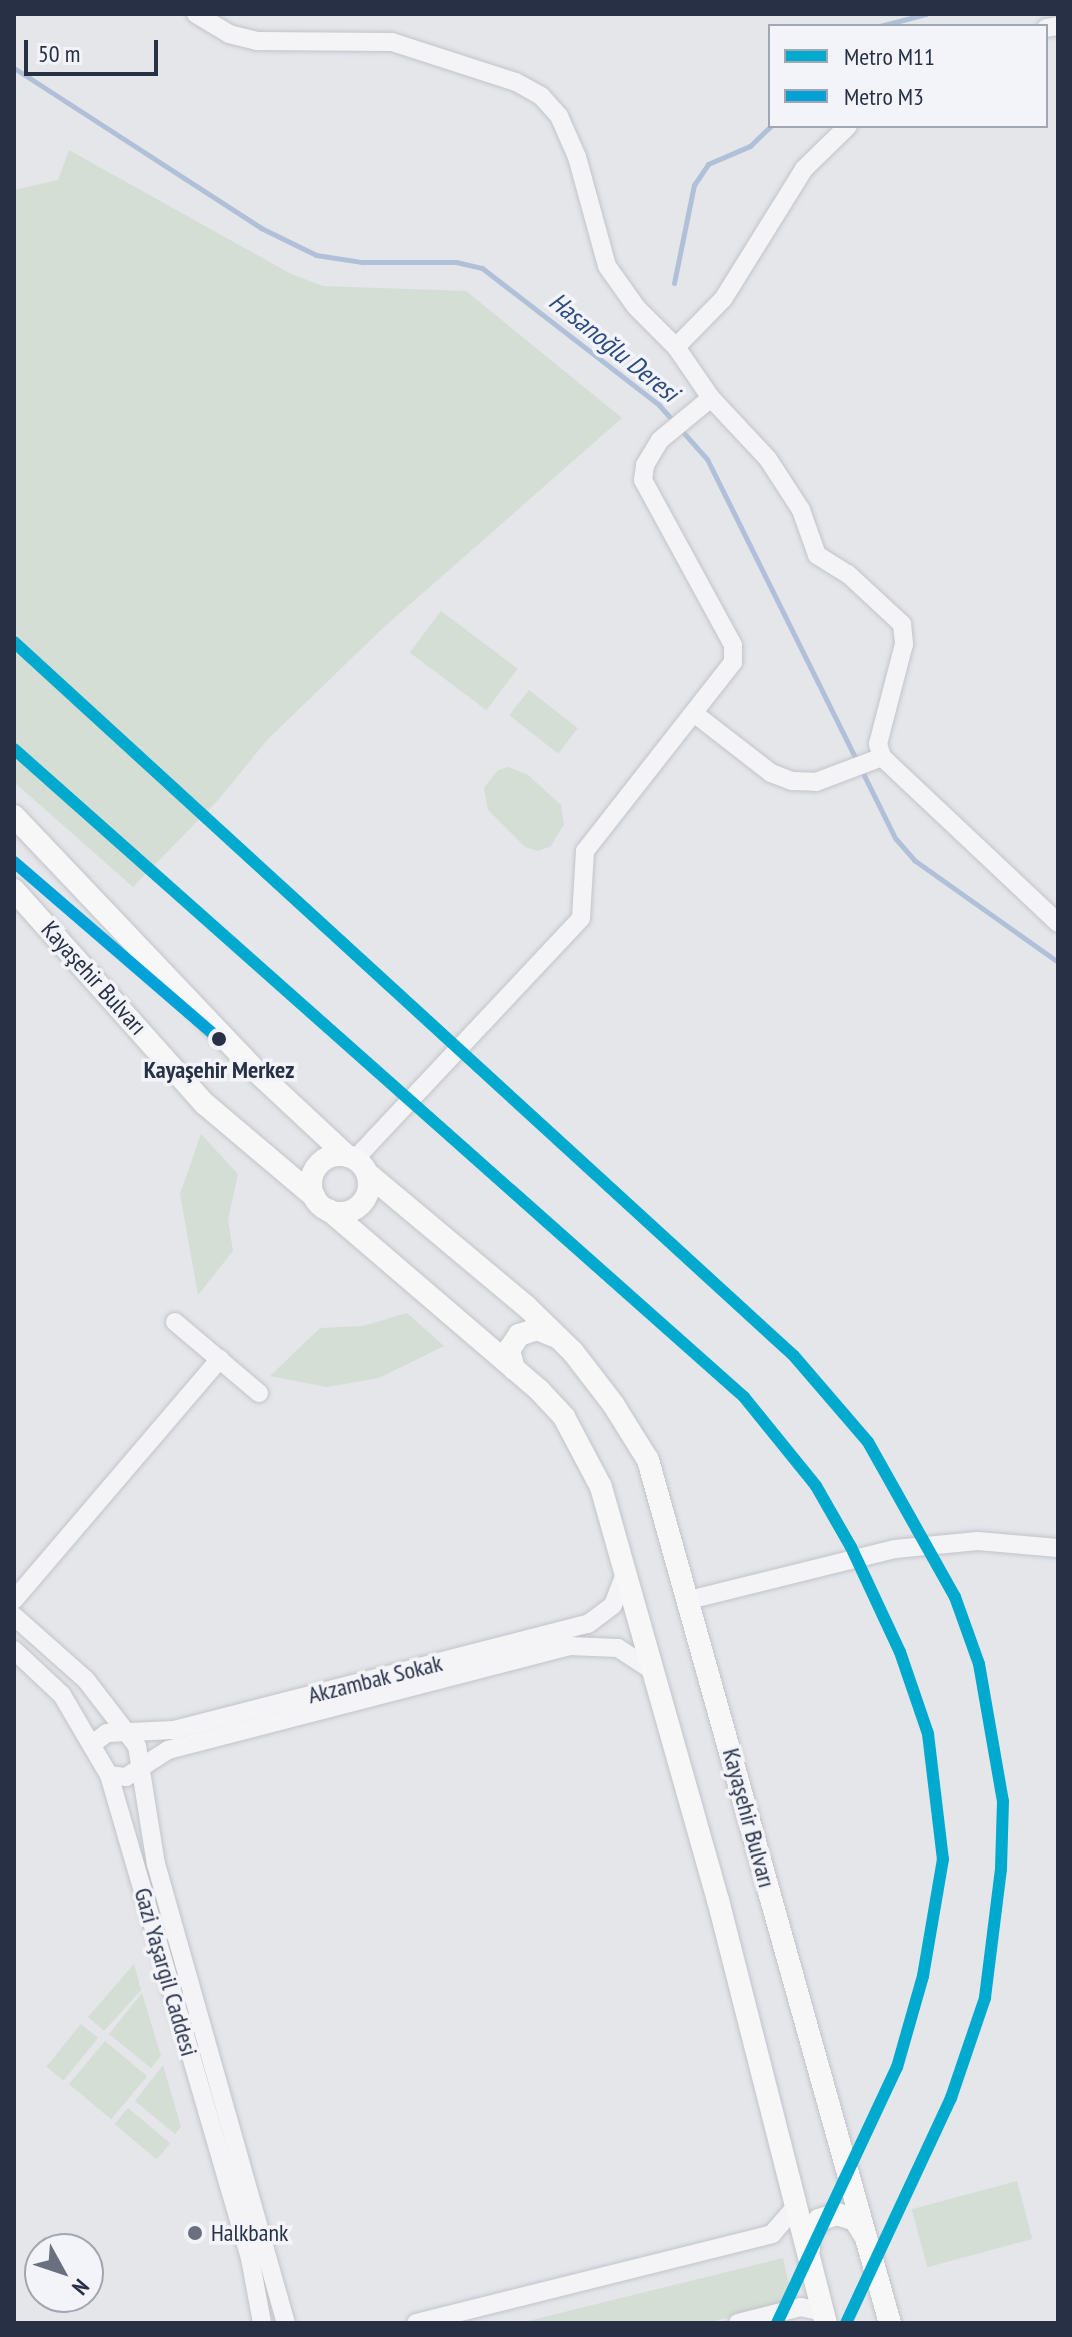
<!DOCTYPE html>
<meta charset="utf-8">
<style>
body{margin:0}
#map{position:relative;width:1072px;height:2337px;overflow:hidden;background:#e4e6ea;font-family:"PT Sans Narrow",sans-serif}
div>[style]{position:absolute}
[style*='--x']{left:calc(var(--x)*1px);top:calc(var(--y)*1px);width:calc(var(--w)*1px);rotate:calc(var(--a)*1deg)}
.green>*{inset:0;background:#d4ded4;transform-origin:0 0}
.stream>*{height:5px;margin:-2.5px;padding:0 2.5px;transform-origin:2.5px;border-radius:2.5px;background:#b0c0d8}
.roads{filter:drop-shadow(0 0 2px #c2c4c8) drop-shadow(0 0 2px #c2c4c8)}
.minor>*{height:18px;margin:-9px;padding:0 9px;transform-origin:9px;border-radius:9px;background:#f4f4f6}
.major>*{height:22px;margin:-11px;padding:0 11px;transform-origin:11px;border-radius:11px;background:#f7f7f8}
.major>.ring{margin:-11px;padding:0;box-sizing:content-box;background:none;border:22px solid #f7f7f8;border-radius:50%}
.metro-1>*{height:12px;margin:-6px;padding:0 6px;transform-origin:6px;border-radius:6px;background:#00a9ce}
.metro-2>*{height:12px;margin:-6px;padding:0 6px;transform-origin:6px;border-radius:6px;background:#02a2d9}
.dots>*{width:22px;height:22px;translate:-50% -50%;box-sizing:border-box;border:4px solid #f2f4f9;border-radius:50%}
span{translate:-50% -50%;white-space:nowrap;text-align:center;line-height:1.15;-webkit-text-stroke:7px #f2f4f9;paint-order:stroke}
.street-label{font-size:24px;color:#283046}
.stop-label{font-size:24px;color:#283046;font-weight:700}
.poi-label{font-size:24px;color:#283046}
.left{translate:0 -50%;text-align:left}
.water-label{font-size:26px;color:#2d4b7f;font-style:italic}
.frame{position:absolute;inset:0;border:16px solid #283046;pointer-events:none}
.legend{position:absolute;left:768px;top:24px;width:280px;height:104px;box-sizing:border-box;background:#f2f4f9;border:2px solid #a1a6b1;margin:0;padding:10px 14px;list-style:none;font-size:24px;color:#283046}
.legend li{display:flex;align-items:center;gap:16px;height:40px}
.legend b{width:40px;border:2px solid #a1a6b1}
.north{position:absolute;left:24px;top:2233px;width:80px;height:80px;box-sizing:border-box;background:#f2f4f9;border:2px solid #a1a6b1;border-radius:50%;rotate:130deg;font-size:22px;font-weight:700;line-height:32px;text-align:center;color:#283046}
.north::after{content:'';display:block;margin:auto;width:28px;height:36px;background:#6a707f;clip-path:polygon(50% 0,100% 100%,50% 72%,0 100%)}
.scale{position:absolute;left:24px;top:40px;width:134px;height:36px;box-sizing:border-box;border:4px solid #283046;border-top:0;padding-left:10px;font-size:24px;line-height:28px;white-space:nowrap;color:#283046;-webkit-text-stroke:6px #f2f4f9;paint-order:stroke}
</style>
<div id="map">
<div class="green">
<i style="clip-path:polygon(69px 150px,291px 274px,323px 286px,466px 291px,622px 418px,383px 628px,267px 740px,219px 799px,133px 887px,14px 782px,14px 190px,58px 180px)"></i>
<i style="left:441px;top:611px;width:96px;height:52px;rotate:37deg"></i>
<i style="left:529px;top:690px;width:62px;height:32px;rotate:38deg"></i>
<i style="clip-path:polygon(509px 767px,528px 775px,561px 805px,564px 824px,551px 846px,538px 851px,525px 847px,488px 810px,484px 788px,498px 770px)"></i>
<i style="clip-path:polygon(201px 1134px,238px 1174px,228px 1220px,233px 1251px,198px 1295px,180px 1194px)"></i>
<i style="clip-path:polygon(407px 1313px,444px 1346px,379px 1378px,327px 1387px,270px 1376px,320px 1328px,363px 1326px)"></i>
<i style="clip-path:polygon(134px 1964px,141px 1990px,104px 2031px,88px 2017px)"></i>
<i style="clip-path:polygon(142px 1993px,161px 2056px,151px 2068px,109px 2034px)"></i>
<i style="left:81px;top:2024px;width:22px;height:55px;rotate:39deg"></i>
<i style="left:105px;top:2041px;width:55px;height:56px;rotate:40deg"></i>
<i style="clip-path:polygon(163px 2065px,181px 2127px,175px 2134px,135px 2101px)"></i>
<i style="left:128px;top:2108px;width:55px;height:21px;rotate:40deg"></i>
<i style="left:1017px;top:2181px;width:60px;height:109px;rotate:75deg"></i>
<i style="clip-path:polygon(783px 2258px,793px 2302px,706px 2323px,520px 2323px)"></i>
</div>
<div class="stream">
<i style="--x:880;--y:26;--w:48;--a:-14.6"></i>
<i style="--x:14;--y:68;--w:294;--a:32.9"></i>
<i style="--x:261;--y:228;--w:61;--a:26.1"></i>
<i style="--x:316;--y:255;--w:47;--a:8.7"></i>
<i style="--x:362;--y:262;--w:94;--a:0"></i>
<i style="--x:456;--y:262;--w:27;--a:13"></i>
<i style="--x:482;--y:268;--w:224;--a:37.7"></i>
<i style="--x:659;--y:405;--w:72;--a:48.4"></i>
<i style="--x:707;--y:459;--w:424;--a:63.6"></i>
<i style="--x:896;--y:839;--w:28;--a:49"></i>
<i style="--x:914;--y:860;--w:176;--a:35.3"></i>
<i style="--x:674;--y:283;--w:100;--a:-78.5"></i>
<i style="--x:694;--y:185;--w:25;--a:-56"></i>
<i style="--x:708;--y:164;--w:46;--a:-23.2"></i>
<i style="--x:750;--y:146;--w:29;--a:-44"></i>
</div>
<div class="roads">
<div class="minor">
<i style="--x:196;--y:14;--w:39;--a:31"></i>
<i style="--x:229;--y:34;--w:29;--a:14"></i>
<i style="--x:257;--y:41;--w:135;--a:0.4"></i>
<i style="--x:392;--y:42;--w:130;--a:17.9"></i>
<i style="--x:516;--y:82;--w:29;--a:29"></i>
<i style="--x:541;--y:96;--w:27;--a:48"></i>
<i style="--x:559;--y:116;--w:45;--a:66.3"></i>
<i style="--x:577;--y:157;--w:113;--a:74.6"></i>
<i style="--x:607;--y:266;--w:50;--a:54.7"></i>
<i style="--x:636;--y:307;--w:57;--a:45"></i>
<i style="--x:1046;--y:28;--w:12;--a:-9"></i>
<i style="--x:848;--y:126;--w:62;--a:135.7"></i>
<i style="--x:804;--y:169;--w:153;--a:121.9"></i>
<i style="--x:723;--y:299;--w:67;--a:134.4"></i>
<i style="--x:676;--y:347;--w:62;--a:55.5"></i>
<i style="--x:711;--y:398;--w:83;--a:46.9"></i>
<i style="--x:768;--y:459;--w:61;--a:57.1"></i>
<i style="--x:801;--y:510;--w:48;--a:70.4"></i>
<i style="--x:817;--y:555;--w:36;--a:32"></i>
<i style="--x:848;--y:574;--w:74;--a:42.8"></i>
<i style="--x:902;--y:624;--w:20;--a:84"></i>
<i style="--x:904;--y:644;--w:103;--a:104.6"></i>
<i style="--x:878;--y:744;--w:14;--a:73"></i>
<i style="--x:882;--y:757;--w:242;--a:43.3"></i>
<i style="--x:695;--y:714;--w:96;--a:37.8"></i>
<i style="--x:771;--y:773;--w:22;--a:21"></i>
<i style="--x:792;--y:781;--w:24;--a:2"></i>
<i style="--x:816;--y:782;--w:71;--a:-20.7"></i>
<i style="--x:355;--y:1159;--w:330;--a:-46.8"></i>
<i style="--x:581;--y:918;--w:67;--a:-86.6"></i>
<i style="--x:585;--y:851;--w:240;--a:-51.9"></i>
<i style="--x:733;--y:662;--w:17;--a:-90"></i>
<i style="--x:733;--y:645;--w:188;--a:-118.6"></i>
<i style="--x:643;--y:480;--w:15;--a:-82"></i>
<i style="--x:645;--y:465;--w:29;--a:-59"></i>
<i style="--x:660;--y:440;--w:66;--a:-39.5"></i>
<i style="--x:175;--y:1322;--w:110;--a:40.2"></i>
<i style="--x:14;--y:1600;--w:317;--a:-49.5"></i>
<i style="--x:689;--y:1600;--w:212;--a:-13.9"></i>
<i style="--x:895;--y:1549;--w:83;--a:-5.5"></i>
<i style="--x:978;--y:1541;--w:80;--a:5"></i>
<i style="--x:14;--y:1616;--w:96;--a:41.6"></i>
<i style="--x:86;--y:1680;--w:83;--a:52.3"></i>
<i style="--x:137;--y:1746;--w:120;--a:80.9"></i>
<i style="--x:156;--y:1864;--w:477;--a:74.2"></i>
<i style="--x:14;--y:1650;--w:66;--a:43.2"></i>
<i style="--x:62;--y:1695;--w:93;--a:59.6"></i>
<i style="--x:109;--y:1775;--w:503;--a:73.73"></i>
<i style="--x:250;--y:2258;--w:66;--a:79.5"></i>
<i style="--x:94;--y:1743;--w:16;--a:-38"></i>
<i style="--x:107;--y:1733;--w:67;--a:-2.6"></i>
<i style="--x:174;--y:1730;--w:427;--a:-14.4"></i>
<i style="--x:588;--y:1624;--w:31;--a:-37"></i>
<i style="--x:613;--y:1605;--w:36;--a:-69"></i>
<i style="--x:109;--y:1775;--w:17;--a:7"></i>
<i style="--x:126;--y:1777;--w:50;--a:-32.7"></i>
<i style="--x:168;--y:1750;--w:414;--a:-14.5"></i>
<i style="--x:569;--y:1646;--w:49;--a:2.3"></i>
<i style="--x:618;--y:1648;--w:42;--a:33.3"></i>
<i style="--x:416;--y:2323;--w:367;--a:-14"></i>
<i style="--x:772;--y:2234;--w:35;--a:-49"></i>
<i style="--x:738;--y:2323;--w:65;--a:-14.3"></i>
<i style="--x:801;--y:2307;--w:23;--a:13"></i>
</div>
<div class="major">
<i style="--x:14;--y:816;--w:354;--a:46.5"></i>
<i style="--x:258;--y:1073;--w:122;--a:43"></i>
<i style="--x:14;--y:890;--w:287;--a:48.3"></i>
<i style="--x:205;--y:1104;--w:143;--a:40.2"></i>
<i class="ring" style="left:311px;top:1155px;width:36px;height:36px"></i>
<i style="--x:368;--y:1174;--w:206;--a:39.9"></i>
<i style="--x:526;--y:1306;--w:66;--a:44.4"></i>
<i style="--x:573;--y:1352;--w:66;--a:52.4"></i>
<i style="--x:613;--y:1404;--w:66;--a:58"></i>
<i style="--x:648;--y:1460;--w:896;--a:74.34"></i>
<i style="--x:329;--y:1210;--w:277;--a:40.6"></i>
<i style="--x:539;--y:1390;--w:37;--a:47"></i>
<i style="--x:564;--y:1417;--w:79;--a:62.1"></i>
<i style="--x:601;--y:1487;--w:429;--a:74.2"></i>
<i style="--x:718;--y:1900;--w:437;--a:75.7"></i>
<i style="--x:514;--y:1369;--w:20;--a:-105"></i>
<i style="--x:509;--y:1350;--w:18;--a:-56"></i>
<i style="--x:519;--y:1335;--w:19;--a:-18"></i>
<i style="--x:537;--y:1329;--w:22;--a:22"></i>
<i style="--x:809;--y:2249;--w:13;--a:-94"></i>
<i style="--x:808;--y:2236;--w:19;--a:-55"></i>
<i style="--x:819;--y:2220;--w:19;--a:-18"></i>
<i style="--x:837;--y:2214;--w:19;--a:18"></i>
<i style="--x:855;--y:2220;--w:19;--a:58"></i>
</div>
</div>
<div class="metro-1">
<i style="--x:14;--y:642;--w:1057;--a:42.47"></i>
<i style="--x:794;--y:1356;--w:113;--a:49.3"></i>
<i style="--x:868;--y:1442;--w:178;--a:60.7"></i>
<i style="--x:955;--y:1597;--w:71;--a:70.3"></i>
<i style="--x:979;--y:1664;--w:139;--a:80.1"></i>
<i style="--x:1003;--y:1801;--w:68;--a:91.7"></i>
<i style="--x:1001;--y:1869;--w:130;--a:97.1"></i>
<i style="--x:985;--y:1998;--w:106;--a:108.8"></i>
<i style="--x:951;--y:2098;--w:248;--a:115"></i>
<i style="--x:14;--y:749;--w:976;--a:41.59"></i>
<i style="--x:744;--y:1397;--w:114;--a:51"></i>
<i style="--x:816;--y:1486;--w:70;--a:60.2"></i>
<i style="--x:851;--y:1547;--w:116;--a:65"></i>
<i style="--x:900;--y:1652;--w:87;--a:71.1"></i>
<i style="--x:928;--y:1734;--w:126;--a:83.2"></i>
<i style="--x:943;--y:1859;--w:119;--a:99.7"></i>
<i style="--x:923;--y:1976;--w:95;--a:105.9"></i>
<i style="--x:897;--y:2067;--w:283;--a:115.1"></i>
</div>
<div class="metro-2">
<i style="--x:14;--y:862;--w:271;--a:40.8"></i>
</div>
<div class="dots">
<i style="left:219px;top:1039px;background:#283046"></i>
<i style="left:195px;top:2233px;background:#6a707f"></i>
</div>
<div class="street-label">
<span style="left:94px;top:978px;rotate:48deg">Kayaşehir Bulvarı</span>
<span style="left:375px;top:1679px;rotate:-14deg">Akzambak Sokak</span>
<span style="left:749px;top:1818px;rotate:75deg">Kayaşehir Bulvarı</span>
<span style="left:166px;top:1972px;rotate:74deg">Gazi Yaşargil Caddesi</span>
</div>
<div class="stop-label">
<span style="left:219px;top:1070px">Kayaşehir Merkez</span>
</div>
<div class="poi-label">
<span class="left" style="left:211px;top:2233px">Halkbank</span>
</div>
<div class="water-label">
<span style="left:614px;top:347px;rotate:39deg">Hasanoğlu Deresi</span>
</div>
<div class="frame"></div>
<ul class="legend">
<li><b style="height:10px;background:#00a9ce"></b>Metro M11</li>
<li><b style="height:10px;background:#02a2d9"></b>Metro M3</li>
</ul>
<div class="north">N</div>
<div class="scale">50 m</div>
</div>
